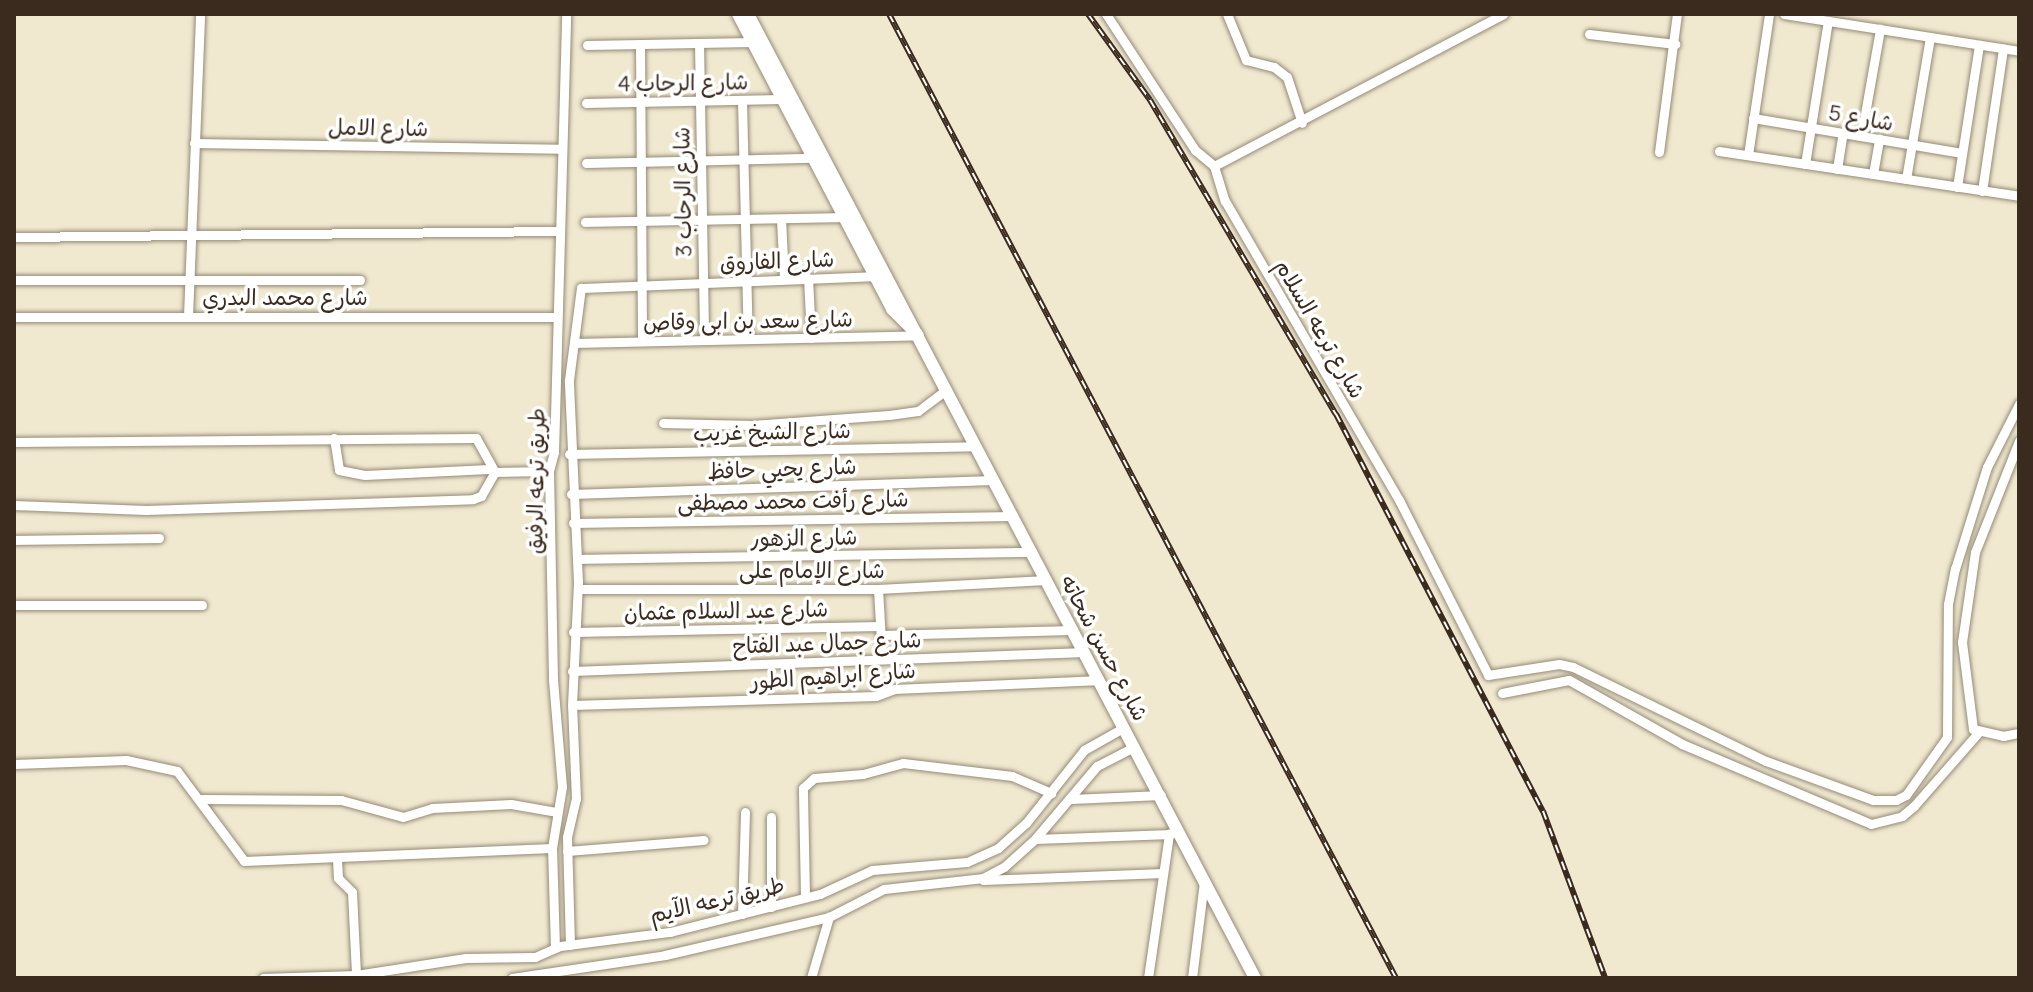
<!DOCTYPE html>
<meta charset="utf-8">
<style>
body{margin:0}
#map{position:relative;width:2033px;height:992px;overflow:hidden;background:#f0e9d0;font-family:Delius,"Playpen Sans Arabic",sans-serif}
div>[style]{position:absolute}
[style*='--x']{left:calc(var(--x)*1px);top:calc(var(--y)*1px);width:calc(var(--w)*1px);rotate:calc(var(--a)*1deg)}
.roads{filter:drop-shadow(0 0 2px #968a77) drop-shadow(0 0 2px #968a77)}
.minor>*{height:9px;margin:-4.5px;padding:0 4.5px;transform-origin:4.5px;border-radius:4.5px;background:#fff}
.major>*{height:12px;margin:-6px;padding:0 6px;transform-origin:6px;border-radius:6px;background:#fff}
.rail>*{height:6px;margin-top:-3px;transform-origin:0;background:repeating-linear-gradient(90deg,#fff 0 9px,#3b2a1e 0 18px);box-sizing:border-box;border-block:2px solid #3b2a1e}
span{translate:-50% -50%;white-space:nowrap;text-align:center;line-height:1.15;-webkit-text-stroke:7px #fff;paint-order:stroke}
.street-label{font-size:22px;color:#3b2a1e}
.frame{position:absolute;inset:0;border:16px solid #3b2a1e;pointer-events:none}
</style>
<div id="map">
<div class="roads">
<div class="minor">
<i style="--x:1106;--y:14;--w:163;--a:56.8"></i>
<i style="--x:1195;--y:150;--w:25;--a:40"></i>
<i style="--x:1214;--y:166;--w:37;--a:73"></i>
<i style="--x:1225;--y:201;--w:348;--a:59.8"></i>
<i style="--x:1400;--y:502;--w:194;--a:63"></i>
<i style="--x:1488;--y:675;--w:72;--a:-8.8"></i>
<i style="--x:1559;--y:664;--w:14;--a:12"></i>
<i style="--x:1573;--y:667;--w:215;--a:26"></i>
<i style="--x:1766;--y:761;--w:114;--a:20"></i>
<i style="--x:1873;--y:800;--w:23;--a:0"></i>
<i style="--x:1896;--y:800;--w:11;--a:-27"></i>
<i style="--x:1906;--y:795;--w:71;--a:-54.7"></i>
<i style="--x:1947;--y:737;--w:133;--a:-89.6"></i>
<i style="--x:1948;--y:604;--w:36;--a:-79"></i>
<i style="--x:1955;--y:569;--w:107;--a:-72.6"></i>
<i style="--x:1987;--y:467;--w:71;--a:-63.1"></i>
<i style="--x:1227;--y:14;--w:50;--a:67.6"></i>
<i style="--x:1246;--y:60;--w:29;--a:14"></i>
<i style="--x:1274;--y:67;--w:16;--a:38"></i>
<i style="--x:1287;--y:77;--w:48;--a:71.9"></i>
<i style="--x:1784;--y:14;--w:238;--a:8.9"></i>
<i style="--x:1589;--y:34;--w:87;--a:6.6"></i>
<i style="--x:699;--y:43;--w:297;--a:89"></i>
<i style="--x:640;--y:44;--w:297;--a:89.6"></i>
<i style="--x:587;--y:45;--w:165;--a:-1"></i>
<i style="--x:742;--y:101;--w:238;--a:88.6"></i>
<i style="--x:586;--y:103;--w:195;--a:-1.2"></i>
<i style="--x:1753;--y:118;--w:212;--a:9.5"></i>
<i style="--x:1861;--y:136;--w:109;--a:-79.9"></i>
<i style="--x:194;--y:143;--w:366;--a:0.9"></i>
<i style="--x:1719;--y:151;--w:303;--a:8.5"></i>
<i style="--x:1659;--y:152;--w:139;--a:-82.6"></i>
<i style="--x:1748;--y:155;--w:143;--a:-81.5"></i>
<i style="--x:586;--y:163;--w:226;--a:-1.3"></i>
<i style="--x:1805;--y:164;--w:145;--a:-80.9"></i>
<i style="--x:1214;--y:166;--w:327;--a:-27.7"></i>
<i style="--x:1837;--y:169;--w:36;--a:-81"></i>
<i style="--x:1873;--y:174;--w:36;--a:-80"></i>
<i style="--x:1906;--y:179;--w:144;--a:-80.4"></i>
<i style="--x:1957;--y:187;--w:144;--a:-81.2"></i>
<i style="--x:1982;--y:191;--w:144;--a:-81.6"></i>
<i style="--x:781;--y:219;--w:60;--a:87.1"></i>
<i style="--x:585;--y:222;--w:258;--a:-1.1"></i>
<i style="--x:14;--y:237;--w:546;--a:-0.63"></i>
<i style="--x:808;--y:278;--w:60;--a:87.1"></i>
<i style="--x:14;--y:280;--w:346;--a:0"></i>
<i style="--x:188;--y:316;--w:302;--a:-87.7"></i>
<i style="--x:14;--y:317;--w:542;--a:0"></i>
<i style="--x:578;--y:343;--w:341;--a:-1.3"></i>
<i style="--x:663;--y:423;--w:89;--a:1.3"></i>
<i style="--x:752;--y:425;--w:137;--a:-4.2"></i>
<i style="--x:889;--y:415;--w:29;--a:-8"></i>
<i style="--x:918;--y:411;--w:36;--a:-37"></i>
<i style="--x:334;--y:438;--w:32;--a:81"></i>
<i style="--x:339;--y:470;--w:26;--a:11"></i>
<i style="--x:365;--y:475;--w:124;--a:-2.8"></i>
<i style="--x:2019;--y:441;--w:119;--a:111.6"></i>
<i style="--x:1975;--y:552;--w:91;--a:98.2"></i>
<i style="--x:1962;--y:642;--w:88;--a:82.8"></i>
<i style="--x:1973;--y:729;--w:31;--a:13"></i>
<i style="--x:2003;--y:736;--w:16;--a:-11"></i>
<i style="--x:14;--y:442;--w:462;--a:-0.5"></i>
<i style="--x:476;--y:438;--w:39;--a:61"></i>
<i style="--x:495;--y:472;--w:54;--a:-1.1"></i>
<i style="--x:569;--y:454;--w:407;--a:-1.1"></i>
<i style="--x:571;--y:494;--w:423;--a:-1.9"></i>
<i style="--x:14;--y:505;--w:132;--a:2.2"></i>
<i style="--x:146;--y:510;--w:327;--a:-1.9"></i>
<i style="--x:473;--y:499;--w:9;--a:-21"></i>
<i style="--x:481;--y:496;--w:28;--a:-60"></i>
<i style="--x:573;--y:523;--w:440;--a:-0.9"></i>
<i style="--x:14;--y:540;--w:145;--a:-0.8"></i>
<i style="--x:577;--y:559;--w:455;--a:-0.9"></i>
<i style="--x:578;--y:589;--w:300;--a:0"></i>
<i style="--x:878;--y:589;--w:168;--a:-3.1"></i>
<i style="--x:878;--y:589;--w:70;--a:86.7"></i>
<i style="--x:14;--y:605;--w:188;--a:0"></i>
<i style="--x:573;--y:632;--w:307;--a:-1.1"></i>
<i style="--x:881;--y:635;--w:191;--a:-1.5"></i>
<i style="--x:572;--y:671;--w:511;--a:-2.13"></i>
<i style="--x:1502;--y:693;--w:68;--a:-11"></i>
<i style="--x:1569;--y:680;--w:130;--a:29.5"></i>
<i style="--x:1682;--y:744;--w:205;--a:22.9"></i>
<i style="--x:1871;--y:824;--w:32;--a:-14"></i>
<i style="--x:1902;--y:816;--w:16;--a:-40"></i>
<i style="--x:1914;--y:806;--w:97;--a:-48.8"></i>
<i style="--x:572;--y:705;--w:304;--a:-1.7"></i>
<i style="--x:876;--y:696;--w:19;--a:-21"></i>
<i style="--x:894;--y:689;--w:203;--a:-2.5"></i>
<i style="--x:14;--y:764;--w:112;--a:-2"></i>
<i style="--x:126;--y:760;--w:52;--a:12.2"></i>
<i style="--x:177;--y:771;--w:112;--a:53.3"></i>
<i style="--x:244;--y:861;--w:308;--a:-2.4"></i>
<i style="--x:202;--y:799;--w:139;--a:0.4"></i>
<i style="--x:341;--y:800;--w:64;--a:15.3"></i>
<i style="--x:403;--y:817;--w:30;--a:-17"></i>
<i style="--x:432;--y:808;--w:79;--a:-2.9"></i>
<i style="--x:511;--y:804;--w:47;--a:9.9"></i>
<i style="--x:1071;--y:799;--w:90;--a:-2.5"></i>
<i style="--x:771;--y:817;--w:90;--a:90"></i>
<i style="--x:1035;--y:839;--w:136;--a:-2.1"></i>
<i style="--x:567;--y:851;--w:137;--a:-4.6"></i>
<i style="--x:337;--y:859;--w:19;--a:87"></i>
<i style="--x:338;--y:878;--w:20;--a:45"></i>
<i style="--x:352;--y:892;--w:83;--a:87.2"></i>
<i style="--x:983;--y:880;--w:180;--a:-2.2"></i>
<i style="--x:805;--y:897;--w:109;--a:-91.1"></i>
<i style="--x:803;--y:788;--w:15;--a:-42"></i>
<i style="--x:814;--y:778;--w:49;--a:-4.7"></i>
<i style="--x:863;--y:774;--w:41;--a:-15.4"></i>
<i style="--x:903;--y:763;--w:110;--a:6.8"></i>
<i style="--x:1012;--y:776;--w:43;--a:23.6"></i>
<i style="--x:742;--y:914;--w:102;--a:-88.3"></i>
<i style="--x:570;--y:945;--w:108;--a:-91.6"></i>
<i style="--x:567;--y:837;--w:39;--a:-77"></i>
<i style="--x:576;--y:799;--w:94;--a:-92.4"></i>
<i style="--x:572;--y:705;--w:123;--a:-87.2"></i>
<i style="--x:578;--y:582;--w:202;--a:-92.6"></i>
<i style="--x:569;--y:380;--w:93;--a:-82.6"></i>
<i style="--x:581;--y:288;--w:293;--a:-2.3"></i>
<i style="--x:555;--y:948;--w:100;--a:-91.7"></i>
<i style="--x:552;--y:848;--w:62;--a:-80.7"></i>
<i style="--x:562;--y:787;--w:108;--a:-94.8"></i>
<i style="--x:553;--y:679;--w:208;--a:-91.1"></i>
<i style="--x:549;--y:471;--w:20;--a:-75"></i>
<i style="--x:554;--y:452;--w:438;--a:-88.4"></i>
<i style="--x:263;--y:978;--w:93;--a:-1.8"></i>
<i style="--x:356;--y:975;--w:111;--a:-8.8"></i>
<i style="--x:466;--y:958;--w:69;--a:-0.8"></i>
<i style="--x:535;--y:957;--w:27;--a:-24"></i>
<i style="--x:560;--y:946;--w:111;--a:-7.3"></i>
<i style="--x:670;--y:932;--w:155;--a:-14.2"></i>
<i style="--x:820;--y:894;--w:57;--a:-24.8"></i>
<i style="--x:872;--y:870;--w:95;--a:-4.8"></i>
<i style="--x:967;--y:862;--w:34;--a:-24"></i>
<i style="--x:998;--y:848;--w:38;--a:-42"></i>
<i style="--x:1026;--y:823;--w:93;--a:-51.5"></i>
<i style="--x:1084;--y:750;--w:45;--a:-29.4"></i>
<i style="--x:512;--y:978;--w:155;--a:-8.5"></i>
<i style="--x:665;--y:955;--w:168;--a:-13"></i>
<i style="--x:829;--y:917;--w:62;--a:-27"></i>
<i style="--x:884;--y:889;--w:100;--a:-6.3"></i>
<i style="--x:983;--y:878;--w:24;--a:-28"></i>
<i style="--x:1004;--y:867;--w:42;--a:-42.1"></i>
<i style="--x:1035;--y:839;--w:96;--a:-49.7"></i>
<i style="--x:1097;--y:766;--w:42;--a:-27.2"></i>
<i style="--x:811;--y:978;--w:64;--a:-73.6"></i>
<i style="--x:1148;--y:978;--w:146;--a:-81.7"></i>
<i style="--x:1192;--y:978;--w:97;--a:-82.9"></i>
</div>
<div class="major">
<i style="--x:738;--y:14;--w:333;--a:62.4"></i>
<i style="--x:892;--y:309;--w:35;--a:45"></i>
<i style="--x:748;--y:14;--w:1089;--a:62.26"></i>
</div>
</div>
<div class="rail">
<i style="--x:889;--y:14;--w:1089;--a:62.26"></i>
<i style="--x:1088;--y:14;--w:106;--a:54.2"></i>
<i style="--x:1150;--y:100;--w:365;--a:59.4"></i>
<i style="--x:1336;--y:414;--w:448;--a:62.5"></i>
<i style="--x:1543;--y:811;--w:178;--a:69.6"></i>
</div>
<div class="street-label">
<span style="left:683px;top:83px;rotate:-1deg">شارع الرحاب 4</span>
<span style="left:1861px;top:118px;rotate:10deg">شارع 5</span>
<span style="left:378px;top:128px;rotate:1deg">شارع الامل</span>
<span style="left:683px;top:192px;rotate:-91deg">شارع الرحاب 3</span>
<span style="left:777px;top:261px;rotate:-2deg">شارع الفاروق</span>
<span style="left:285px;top:298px">شارع محمد البدري</span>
<span style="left:748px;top:321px;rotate:-1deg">شارع سعد بن ابى وقاص</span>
<span style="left:1320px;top:329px;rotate:60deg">شارع ترعه السلام</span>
<span style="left:772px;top:432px;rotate:-1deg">شارع الشيخ غريب</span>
<span style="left:782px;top:469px;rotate:-2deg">شارع يحيي حافظ</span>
<span style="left:536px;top:481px;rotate:-89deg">طريق ترعه الرفيق</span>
<span style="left:793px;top:501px;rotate:-1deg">شارع رأفت محمد مصطفى</span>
<span style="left:804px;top:538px;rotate:-1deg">شارع الزهور</span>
<span style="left:812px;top:571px">شارع الإمام على</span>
<span style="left:726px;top:611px;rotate:-1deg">شارع عبد السلام عثمان</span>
<span style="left:827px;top:643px;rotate:-2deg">شارع جمال عبد الفتاح</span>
<span style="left:1104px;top:648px;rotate:62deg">شارع حسن شحاته</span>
<span style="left:833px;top:676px;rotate:-4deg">شارع ابراهيم الطور</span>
<span style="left:717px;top:900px;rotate:-13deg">طريق ترعه الآيم</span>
</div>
<div class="frame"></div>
</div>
